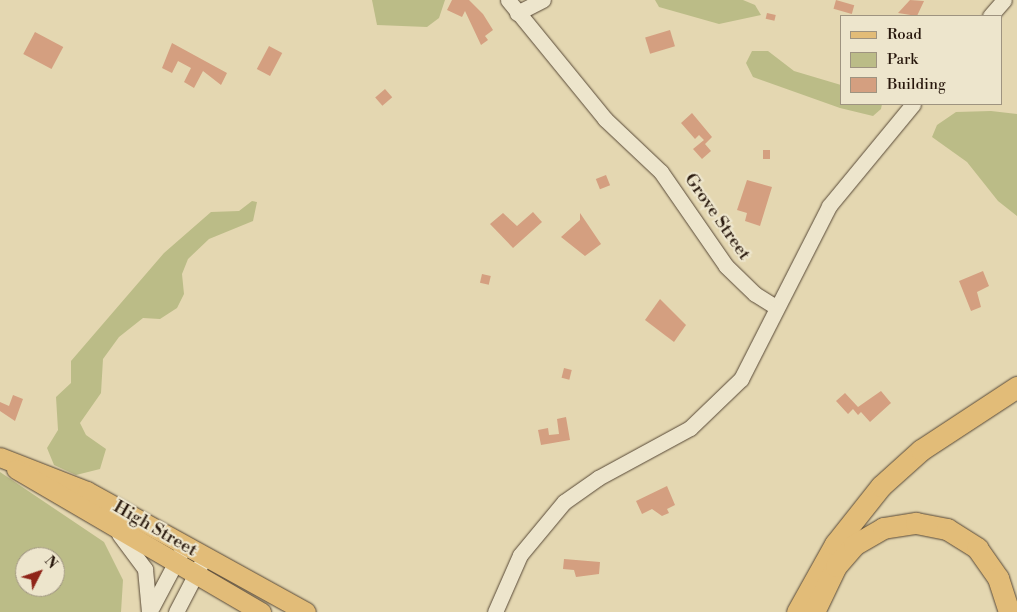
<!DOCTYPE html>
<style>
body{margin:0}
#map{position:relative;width:1017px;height:612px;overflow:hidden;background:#e4d7b1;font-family:"Libre Bodoni",serif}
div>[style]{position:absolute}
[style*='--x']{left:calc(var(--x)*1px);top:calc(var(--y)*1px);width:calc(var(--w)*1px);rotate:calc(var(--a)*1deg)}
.green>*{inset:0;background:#bbbc87}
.building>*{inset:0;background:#d49f80;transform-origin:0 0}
.roads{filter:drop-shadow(0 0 1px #574836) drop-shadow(0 0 1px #574836)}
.minor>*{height:15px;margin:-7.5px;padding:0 7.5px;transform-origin:7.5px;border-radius:7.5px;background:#ede5cc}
.major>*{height:19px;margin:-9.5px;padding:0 9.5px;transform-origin:9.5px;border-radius:9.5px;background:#e2bc78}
.highway>*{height:21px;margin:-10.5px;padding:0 10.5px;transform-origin:10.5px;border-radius:10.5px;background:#e2bc78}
span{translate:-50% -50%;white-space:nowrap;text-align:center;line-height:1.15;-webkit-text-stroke:4.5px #ede5cc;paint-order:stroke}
.street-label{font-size:18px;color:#28180d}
.legend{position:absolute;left:840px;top:15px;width:162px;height:90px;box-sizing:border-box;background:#ede5cc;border:1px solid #9e9380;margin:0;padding:6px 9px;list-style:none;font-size:15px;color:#28180d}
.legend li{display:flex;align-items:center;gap:10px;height:25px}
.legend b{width:25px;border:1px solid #9e9380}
.north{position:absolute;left:15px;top:547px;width:50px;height:50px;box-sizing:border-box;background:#ede5cc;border:1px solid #9e9380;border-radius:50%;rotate:49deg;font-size:14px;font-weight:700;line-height:20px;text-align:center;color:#28180d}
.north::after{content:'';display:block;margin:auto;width:18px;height:22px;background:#8f2418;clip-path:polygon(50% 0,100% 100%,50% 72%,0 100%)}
</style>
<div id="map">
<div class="green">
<i style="clip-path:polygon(372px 0,445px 0,439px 18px,427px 27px,377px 25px)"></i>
<i style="clip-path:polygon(655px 0,743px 0,755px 5px,761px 15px,719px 24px,659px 7px)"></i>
<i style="clip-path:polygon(752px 51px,768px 51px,794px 71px,841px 85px,841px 104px,882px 104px,881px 109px,873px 116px,840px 108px,753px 77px,746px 63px)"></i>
<i style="clip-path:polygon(991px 111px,1017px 114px,1017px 216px,998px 201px,967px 162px,932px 137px,937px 125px,956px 112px)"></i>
<i style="clip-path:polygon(252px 201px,257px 202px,253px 221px,209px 239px,188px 259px,182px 274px,184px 294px,177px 308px,160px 319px,143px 318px,119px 337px,103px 359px,101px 393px,80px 423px,86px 435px,106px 449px,100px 469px,76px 475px,54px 465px,47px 448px,58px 430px,56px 397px,71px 383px,71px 361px,164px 253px,211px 212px,239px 211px)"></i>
<i style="clip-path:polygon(evenodd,0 472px,104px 542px,123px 580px,121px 612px,0 612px,0 472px,25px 557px,55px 557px,55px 587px,25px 587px,25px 557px)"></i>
</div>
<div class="building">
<i style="clip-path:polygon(452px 0,469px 0,483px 14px,493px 30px,485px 36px,488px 40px,481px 45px,465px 11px,462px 17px,447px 10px)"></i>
<i style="left:836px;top:0;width:19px;height:9px;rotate:16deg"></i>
<i style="clip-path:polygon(910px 0,924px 1px,917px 16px,898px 13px)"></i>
<i style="left:767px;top:13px;width:9px;height:6px;rotate:13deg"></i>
<i style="left:670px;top:30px;width:17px;height:26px;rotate:73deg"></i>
<i style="left:35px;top:32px;width:32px;height:25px;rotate:28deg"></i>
<i style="clip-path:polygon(172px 43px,227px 73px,221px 85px,203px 71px,194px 88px,184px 82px,191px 68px,178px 61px,172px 73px,162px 68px)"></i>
<i style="left:269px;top:46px;width:15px;height:26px;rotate:28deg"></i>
<i style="left:385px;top:89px;width:11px;height:13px;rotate:49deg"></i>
<i style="clip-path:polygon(692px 113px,712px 137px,705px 144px,711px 151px,702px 159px,693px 149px,704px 140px,699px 135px,695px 139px,681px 123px)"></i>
<i style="left:763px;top:150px;width:7px;height:9px"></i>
<i style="left:606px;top:175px;width:11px;height:11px;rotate:68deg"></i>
<i style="clip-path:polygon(747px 180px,772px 187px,760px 226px,745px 221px,747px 213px,737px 210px)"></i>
<i style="clip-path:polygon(533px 212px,542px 222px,513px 248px,490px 224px,503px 213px,517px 226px)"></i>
<i style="clip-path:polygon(580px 213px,601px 244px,585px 256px,561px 237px,580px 220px)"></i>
<i style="clip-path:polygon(983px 271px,989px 286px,977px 292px,981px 307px,971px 311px,959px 281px)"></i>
<i style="left:482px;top:274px;width:9px;height:9px;rotate:13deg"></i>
<i style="clip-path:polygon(660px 299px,686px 325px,674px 342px,645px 320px)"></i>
<i style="left:564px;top:368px;width:8px;height:10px;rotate:14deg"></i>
<i style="clip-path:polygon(881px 391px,891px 403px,870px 422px,861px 412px,858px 415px,853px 409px,848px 414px,836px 401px,845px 393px,858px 407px)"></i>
<i style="clip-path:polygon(13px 395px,23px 399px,15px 421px,0 411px,0 402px,9px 406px)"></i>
<i style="clip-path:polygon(566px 417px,570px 440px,541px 445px,538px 430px,548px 428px,549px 435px,559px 434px,557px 419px)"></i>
<i style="clip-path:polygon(667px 486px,675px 505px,667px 509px,669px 513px,662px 516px,652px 509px,642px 514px,636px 501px)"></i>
<i style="clip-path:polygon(564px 559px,600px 562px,599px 574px,576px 577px,574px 570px,563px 569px)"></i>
</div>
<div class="roads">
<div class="minor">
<i style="--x:508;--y:0;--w:154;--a:50.8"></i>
<i style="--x:605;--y:119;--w:77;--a:43.4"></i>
<i style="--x:661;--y:172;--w:114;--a:55.3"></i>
<i style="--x:726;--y:266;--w:40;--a:44"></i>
<i style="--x:755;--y:294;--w:25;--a:32"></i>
<i style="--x:517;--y:13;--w:29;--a:-27"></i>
<i style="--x:990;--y:16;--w:21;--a:-49"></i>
<i style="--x:119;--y:534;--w:44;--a:53.4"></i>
<i style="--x:145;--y:569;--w:43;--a:84.7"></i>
<i style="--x:152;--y:607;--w:62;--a:-62.2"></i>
<i style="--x:176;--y:612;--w:61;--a:-62.6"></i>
<i style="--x:495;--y:612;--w:62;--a:-66.3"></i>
<i style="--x:520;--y:555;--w:69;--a:-50.3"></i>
<i style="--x:564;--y:502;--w:42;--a:-35.2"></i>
<i style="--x:598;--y:478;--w:105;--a:-28.5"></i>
<i style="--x:690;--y:428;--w:71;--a:-43.9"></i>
<i style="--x:741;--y:379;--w:194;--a:-63"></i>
<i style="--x:829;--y:206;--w:132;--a:-50.5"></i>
</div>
<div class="major">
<i style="--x:0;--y:457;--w:93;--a:21.3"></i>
<i style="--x:87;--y:491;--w:250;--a:28.9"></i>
<i style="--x:16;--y:469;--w:284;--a:30.3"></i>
</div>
<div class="highway">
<i style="--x:797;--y:612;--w:78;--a:-60.8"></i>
<i style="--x:835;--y:544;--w:74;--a:-51.6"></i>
<i style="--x:881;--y:486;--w:54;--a:-42"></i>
<i style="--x:921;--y:450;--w:115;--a:-33.3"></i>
<i style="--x:814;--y:612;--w:51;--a:-64.4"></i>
<i style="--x:836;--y:566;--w:28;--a:-49"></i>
<i style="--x:854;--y:545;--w:34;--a:-30"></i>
<i style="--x:883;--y:528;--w:33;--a:-9"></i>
<i style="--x:916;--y:523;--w:32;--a:11"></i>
<i style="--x:947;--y:529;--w:36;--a:32"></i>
<i style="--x:977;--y:548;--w:37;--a:55"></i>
<i style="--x:998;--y:578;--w:36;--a:72"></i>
</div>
</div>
<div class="street-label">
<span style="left:717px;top:217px;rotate:55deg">Grove Street</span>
<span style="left:155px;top:529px;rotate:30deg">High Street</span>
</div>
<ul class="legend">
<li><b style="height:6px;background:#e2bc78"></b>Road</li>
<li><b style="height:14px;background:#bbbc87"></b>Park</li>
<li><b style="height:14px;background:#d49f80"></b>Building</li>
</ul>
<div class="north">N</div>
</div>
